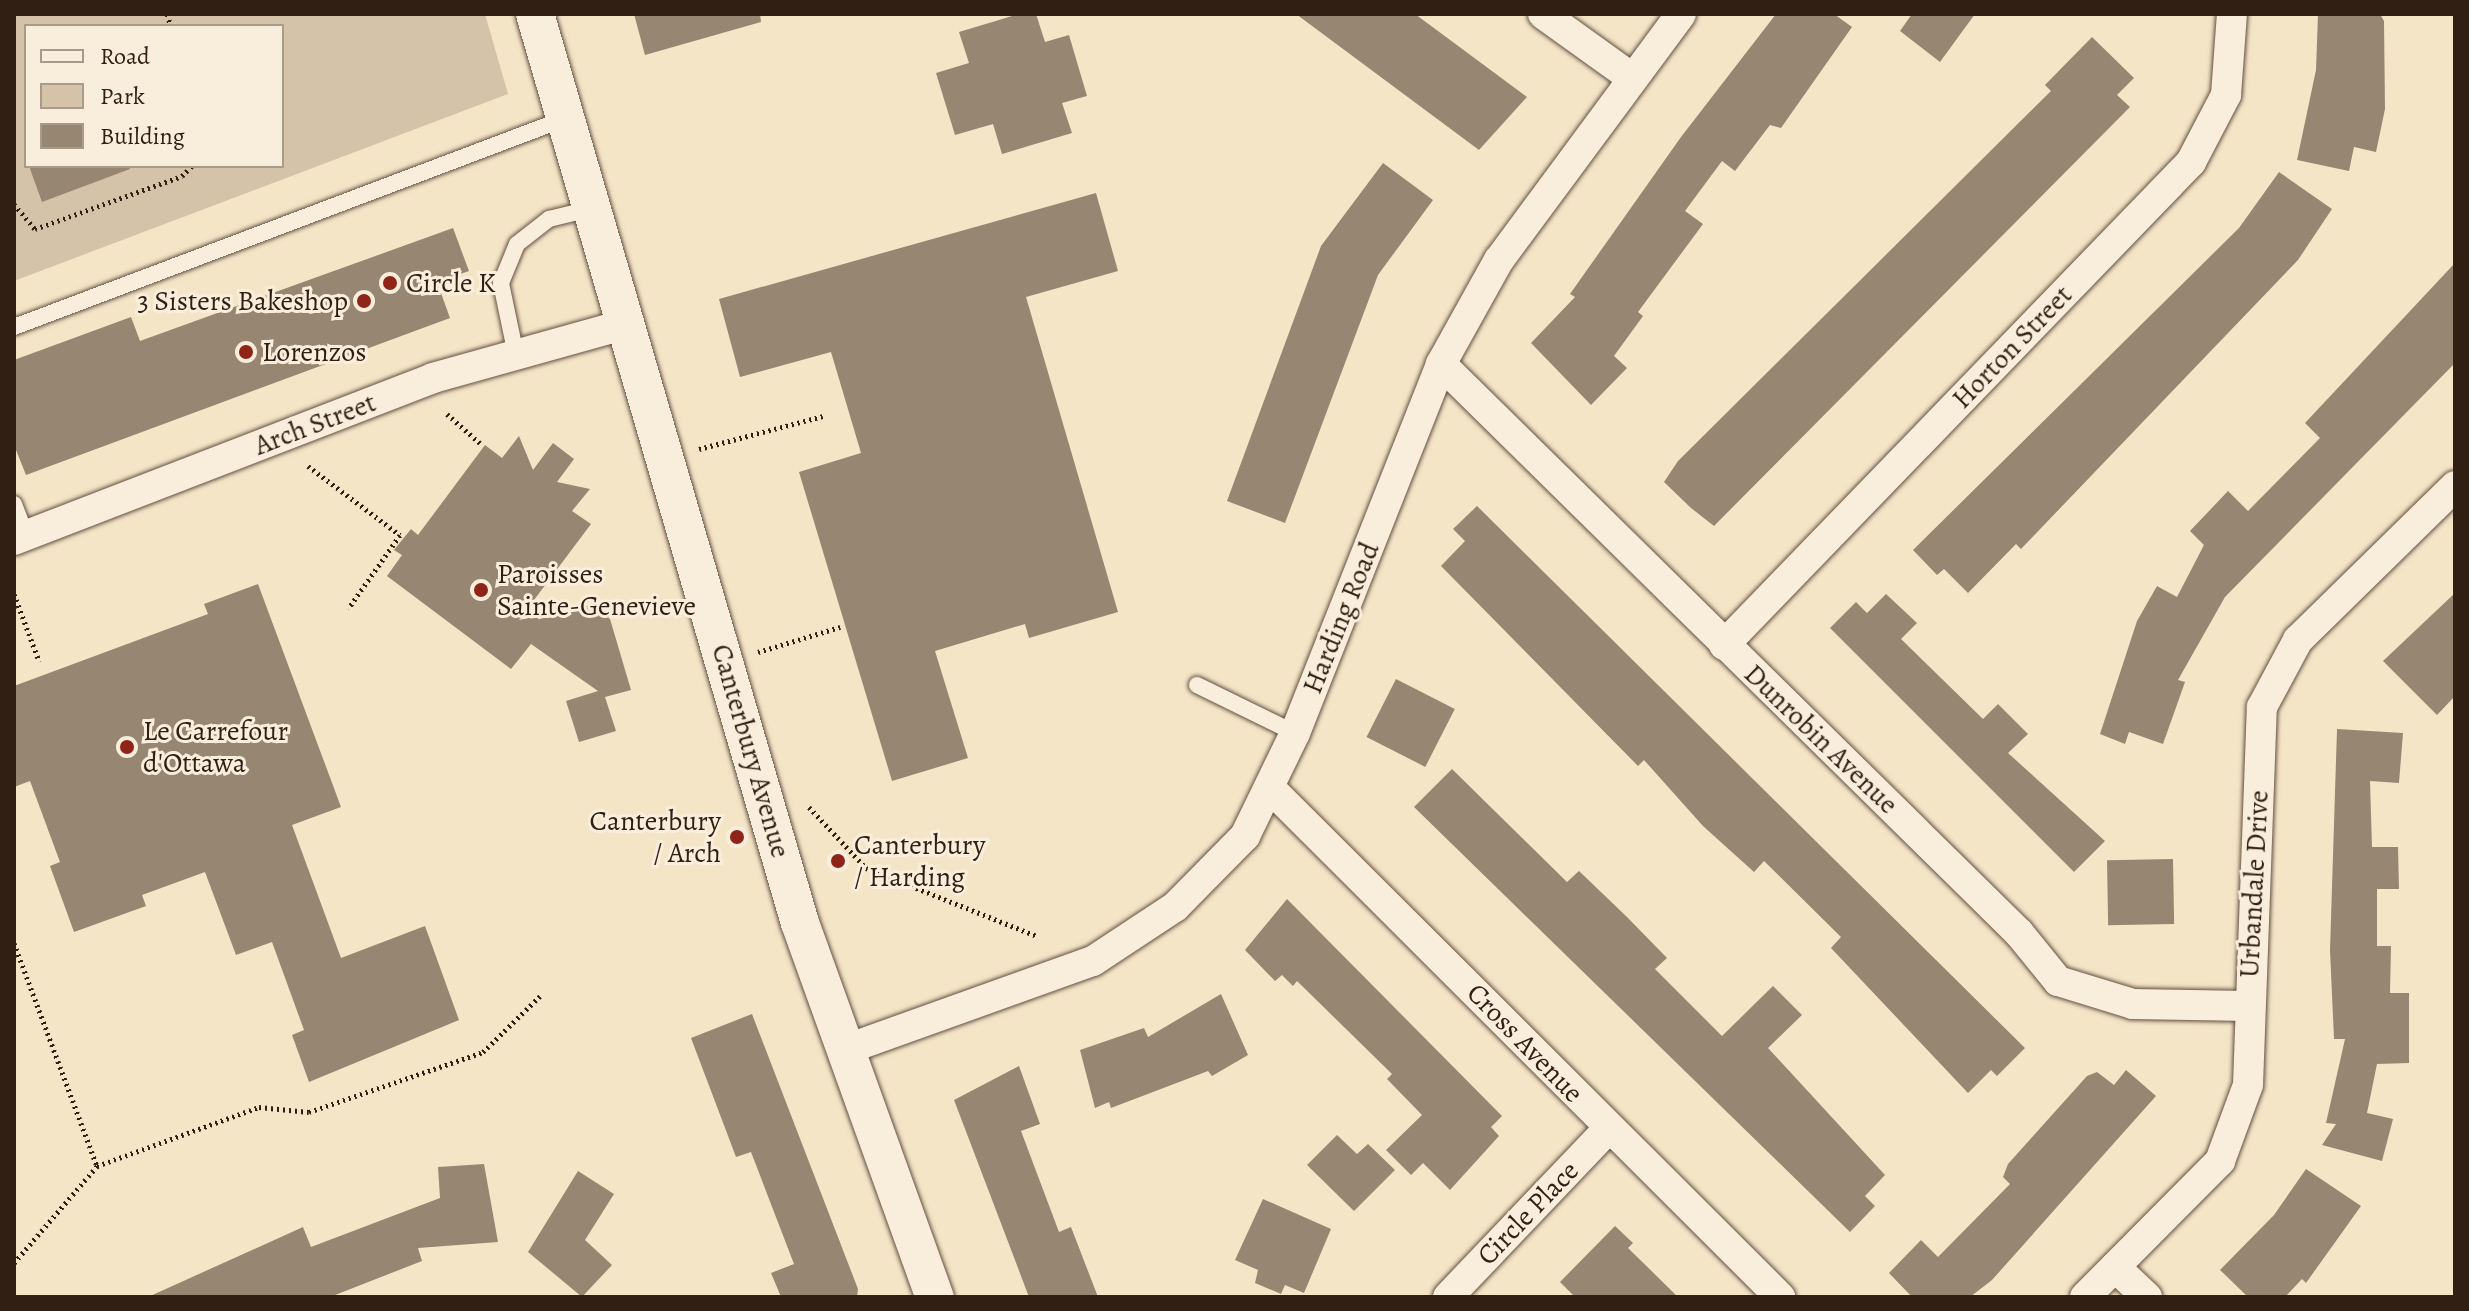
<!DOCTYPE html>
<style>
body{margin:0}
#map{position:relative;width:2469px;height:1311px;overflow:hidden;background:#f5e5c7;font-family:Alegreya,serif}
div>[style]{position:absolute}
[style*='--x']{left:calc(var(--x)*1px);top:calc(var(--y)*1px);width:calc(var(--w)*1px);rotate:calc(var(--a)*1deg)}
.green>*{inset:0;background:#d4c3a9}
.building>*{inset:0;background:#978671;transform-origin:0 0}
.path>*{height:5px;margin-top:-2.5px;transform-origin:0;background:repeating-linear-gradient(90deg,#311f14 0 2px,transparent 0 6px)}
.roads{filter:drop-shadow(0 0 2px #625041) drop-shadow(0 0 2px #625041)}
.service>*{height:16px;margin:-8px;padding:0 8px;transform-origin:8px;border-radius:8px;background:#f8eedb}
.minor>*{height:30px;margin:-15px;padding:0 15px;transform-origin:15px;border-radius:15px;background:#f8eedb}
.tertiary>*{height:38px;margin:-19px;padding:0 19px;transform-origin:19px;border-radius:19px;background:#f8eedb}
.dots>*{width:22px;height:22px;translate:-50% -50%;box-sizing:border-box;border:4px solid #f8eedb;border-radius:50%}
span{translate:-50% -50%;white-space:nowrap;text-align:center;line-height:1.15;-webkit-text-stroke:6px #f8eedb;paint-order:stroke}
.poi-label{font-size:28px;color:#311f14}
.left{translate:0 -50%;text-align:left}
.right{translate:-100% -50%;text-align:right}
.street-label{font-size:28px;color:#311f14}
.frame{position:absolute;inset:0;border:16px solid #311f14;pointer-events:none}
.legend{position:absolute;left:24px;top:24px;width:260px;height:144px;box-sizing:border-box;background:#f8eedb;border:2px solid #a89b8b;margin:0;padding:10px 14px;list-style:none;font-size:24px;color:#311f14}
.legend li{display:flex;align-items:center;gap:16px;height:40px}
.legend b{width:40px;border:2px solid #a89b8b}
</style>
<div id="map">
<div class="green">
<i style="clip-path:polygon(evenodd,14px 14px,485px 14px,508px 94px,14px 281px,14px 14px,26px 26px,282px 26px,282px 166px,26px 166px,26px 26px)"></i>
</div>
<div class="building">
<i style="clip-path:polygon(634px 14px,760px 14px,761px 22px,645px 55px)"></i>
<i style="clip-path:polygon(1019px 14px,1036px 14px,1045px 42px,1069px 35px,1087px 96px,1062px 103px,1072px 133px,1002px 154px,993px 124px,955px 135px,936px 73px,969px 63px,959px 32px)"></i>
<i style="clip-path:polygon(1296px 14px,1415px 14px,1527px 97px,1479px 150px)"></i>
<i style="clip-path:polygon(1776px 14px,1834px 14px,1852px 27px,1781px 128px,1770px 125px,1735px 171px,1722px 161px,1685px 211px,1703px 224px,1638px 312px,1643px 316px,1614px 356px,1627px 368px,1591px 405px,1531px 343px,1575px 297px,1570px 294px,1681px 137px)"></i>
<i style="clip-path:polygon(1912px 14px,1975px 14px,1940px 62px,1900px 31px)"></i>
<i style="clip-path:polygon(2318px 14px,2380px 14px,2384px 21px,2385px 109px,2376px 152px,2354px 147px,2349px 171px,2297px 160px,2316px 70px)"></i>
<i style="clip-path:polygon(2092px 37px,2134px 78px,2117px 95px,2130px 107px,1714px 526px,1691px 508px,1664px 482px,1678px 461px,2051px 91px,2045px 85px)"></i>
<i style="clip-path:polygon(1383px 163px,1433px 200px,1378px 275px,1285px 523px,1227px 501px,1321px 246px)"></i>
<i style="clip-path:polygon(29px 166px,129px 166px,130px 169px,42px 202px)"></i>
<i style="clip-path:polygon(2279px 172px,2332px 209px,2298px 260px,2021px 549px,2016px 544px,1968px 593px,1944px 569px,1937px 575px,1913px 550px,2239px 228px)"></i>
<i style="clip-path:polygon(1096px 193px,1118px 271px,1026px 297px,1118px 612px,1029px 638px,1025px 624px,935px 651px,968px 758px,892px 781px,799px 472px,861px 453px,831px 352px,740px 377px,719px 299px)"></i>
<i style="clip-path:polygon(453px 228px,469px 271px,437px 282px,450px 318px,26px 475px,14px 445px,14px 360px,131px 317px,140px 341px)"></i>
<i style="clip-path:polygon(2455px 263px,2455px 363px,2225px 597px,2178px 680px,2185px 682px,2163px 744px,2129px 732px,2125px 744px,2100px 734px,2137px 621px,2157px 586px,2177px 597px,2204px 545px,2190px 531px,2228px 491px,2248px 511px,2320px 438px,2305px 423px)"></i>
<i style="clip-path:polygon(519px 436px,533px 470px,553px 443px,574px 459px,557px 482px,590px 489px,572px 511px,591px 524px,519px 620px,605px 602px,631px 690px,605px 697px,616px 731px,579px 742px,566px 701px,598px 691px,531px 644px,511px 669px,387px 576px,402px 555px,394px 550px,411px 529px,418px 535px,485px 445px,502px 458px)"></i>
<i style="clip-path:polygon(1477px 506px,2025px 1048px,1997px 1076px,1991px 1070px,1968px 1093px,1831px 948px,1841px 937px,1764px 861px,1754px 872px,1703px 826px,1644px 760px,1638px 766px,1441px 566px,1465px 541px,1453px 529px)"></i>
<i style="clip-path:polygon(258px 584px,341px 807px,292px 825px,341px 958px,425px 926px,459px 1020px,309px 1082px,292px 1035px,304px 1030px,272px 942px,236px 955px,205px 872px,142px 895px,146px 906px,74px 932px,50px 866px,60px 862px,30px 781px,14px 787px,14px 686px,208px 614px,204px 604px)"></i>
<i style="clip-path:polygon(2455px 593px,2455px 696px,2437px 715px,2383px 661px)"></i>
<i style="clip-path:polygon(1886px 594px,1917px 623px,1901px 639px,1983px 719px,1998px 704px,2028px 734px,2008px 753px,2105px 841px,2074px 872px,1830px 628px,1856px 602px,1867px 613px)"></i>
<i style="left:1396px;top:679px;width:66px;height:65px;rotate:27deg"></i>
<i style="clip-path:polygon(2337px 729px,2403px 733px,2399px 783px,2370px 781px,2372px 847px,2398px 847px,2399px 889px,2377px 889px,2377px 946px,2391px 946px,2390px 993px,2409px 993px,2409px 1063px,2377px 1064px,2367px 1113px,2393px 1119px,2382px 1161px,2322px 1145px,2336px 1124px,2326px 1123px,2345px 1039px,2334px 1039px,2330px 950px)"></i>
<i style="clip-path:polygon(1452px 769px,1567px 882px,1579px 871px,1627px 917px,1667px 958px,1655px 969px,1722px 1036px,1773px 986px,1802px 1015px,1768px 1048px,1885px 1175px,1865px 1196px,1875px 1206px,1850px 1232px,1414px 807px)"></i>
<i style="left:2173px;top:859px;width:65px;height:66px;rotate:89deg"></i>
<i style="clip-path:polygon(1287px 899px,1502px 1116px,1491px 1127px,1499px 1136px,1450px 1190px,1423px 1163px,1411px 1175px,1386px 1150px,1422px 1115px,1387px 1079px,1392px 1074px,1297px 981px,1293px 986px,1282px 975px,1275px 981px,1245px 950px)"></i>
<i style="clip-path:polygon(1221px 994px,1248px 1055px,1212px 1076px,1208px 1071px,1111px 1108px,1109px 1102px,1095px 1108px,1080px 1050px,1144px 1028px,1148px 1037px)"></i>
<i style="clip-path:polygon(752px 1014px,858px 1289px,857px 1297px,781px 1297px,771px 1273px,794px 1264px,751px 1152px,736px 1157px,691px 1038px)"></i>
<i style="clip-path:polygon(1019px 1066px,1040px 1124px,1021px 1131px,1059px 1232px,1071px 1227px,1098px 1297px,1029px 1297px,954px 1100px)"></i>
<i style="clip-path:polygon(2126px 1070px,2156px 1096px,1992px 1280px,1970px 1297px,1912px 1297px,1889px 1273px,1921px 1240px,1938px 1257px,2010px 1184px,2003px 1177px,2008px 1164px,2087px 1076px,2097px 1072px,2114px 1085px)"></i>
<i style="clip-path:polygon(1337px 1135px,1357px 1154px,1368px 1144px,1395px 1170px,1354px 1211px,1307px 1165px)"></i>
<i style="clip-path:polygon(484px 1164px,498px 1242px,418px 1248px,422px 1261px,330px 1297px,148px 1297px,303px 1227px,311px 1247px,440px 1198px,438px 1167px)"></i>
<i style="clip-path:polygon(2306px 1169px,2361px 1206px,2306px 1283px,2302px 1279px,2285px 1297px,2248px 1297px,2220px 1270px,2274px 1215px)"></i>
<i style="clip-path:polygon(578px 1171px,614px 1194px,585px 1240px,612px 1265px,582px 1297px,528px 1252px)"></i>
<i style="clip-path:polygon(1263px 1199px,1331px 1229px,1304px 1293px,1285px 1285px,1281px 1294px,1255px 1283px,1258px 1270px,1235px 1260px)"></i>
<i style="clip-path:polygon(1615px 1226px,1633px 1243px,1628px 1248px,1678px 1297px,1575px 1297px,1560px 1282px)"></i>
</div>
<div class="path">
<i style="--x:167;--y:14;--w:13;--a:72"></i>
<i style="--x:14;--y:204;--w:33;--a:50"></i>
<i style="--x:35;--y:229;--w:156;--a:-19.8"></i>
<i style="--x:182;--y:176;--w:14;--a:-45"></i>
<i style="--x:447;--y:414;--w:44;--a:41.3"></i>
<i style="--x:699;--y:449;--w:128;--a:-14.9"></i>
<i style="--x:308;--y:466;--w:115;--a:36.9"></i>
<i style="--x:400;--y:535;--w:90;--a:125.1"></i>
<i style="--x:14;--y:594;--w:72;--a:69.5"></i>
<i style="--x:758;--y:652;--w:86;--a:-17"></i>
<i style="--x:809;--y:807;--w:83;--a:46.9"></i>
<i style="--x:866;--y:868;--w:184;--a:21.7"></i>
<i style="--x:14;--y:943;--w:238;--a:69.6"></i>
<i style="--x:97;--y:1166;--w:172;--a:-20"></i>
<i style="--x:259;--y:1107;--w:50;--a:5.7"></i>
<i style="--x:309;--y:1112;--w:184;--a:-19"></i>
<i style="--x:483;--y:1052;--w:80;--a:-44.5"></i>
<i style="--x:14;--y:1263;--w:128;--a:-49.4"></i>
</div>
<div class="roads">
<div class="service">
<i style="--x:14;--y:327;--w:588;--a:-20.72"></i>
<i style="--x:516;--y:355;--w:74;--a:-101.8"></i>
<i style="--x:501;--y:283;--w:42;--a:-67.7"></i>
<i style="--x:517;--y:244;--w:41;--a:-38"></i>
<i style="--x:549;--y:219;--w:42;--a:-13.7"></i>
<i style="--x:14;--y:504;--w:33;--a:69"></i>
<i style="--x:1197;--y:685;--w:109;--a:26.1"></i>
</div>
<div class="minor">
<i style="--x:1543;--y:14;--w:110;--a:35.7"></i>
<i style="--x:1441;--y:364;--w:811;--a:44.55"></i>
<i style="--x:2019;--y:933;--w:62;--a:50.9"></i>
<i style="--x:2058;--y:981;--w:78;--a:17"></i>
<i style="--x:2133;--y:1004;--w:116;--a:1"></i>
<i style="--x:14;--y:540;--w:449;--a:-21.1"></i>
<i style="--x:433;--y:378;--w:197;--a:-15.6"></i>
<i style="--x:1724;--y:645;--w:672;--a:-45.96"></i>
<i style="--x:2191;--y:162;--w:76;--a:-62.4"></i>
<i style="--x:2226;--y:95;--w:81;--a:-85.8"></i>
<i style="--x:1270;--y:788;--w:721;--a:44.94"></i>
<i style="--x:847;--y:1049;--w:261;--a:-19.7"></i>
<i style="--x:1093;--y:961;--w:98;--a:-33.4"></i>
<i style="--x:1175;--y:907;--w:100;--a:-45.4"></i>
<i style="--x:1245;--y:836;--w:114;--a:-64.1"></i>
<i style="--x:1295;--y:733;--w:397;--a:-68.4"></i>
<i style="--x:1441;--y:364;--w:119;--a:-60.9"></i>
<i style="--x:1499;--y:260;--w:306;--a:-53.5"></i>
<i style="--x:2115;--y:1267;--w:44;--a:43.2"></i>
<i style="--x:1448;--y:1297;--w:232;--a:-46.4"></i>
<i style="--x:2085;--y:1297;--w:192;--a:-45.2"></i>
<i style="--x:2220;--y:1161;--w:81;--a:-69.8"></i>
<i style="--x:2248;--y:1085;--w:378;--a:-87.9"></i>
<i style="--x:2262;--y:707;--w:76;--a:-61.8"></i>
<i style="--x:2298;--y:640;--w:220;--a:-44.4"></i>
</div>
<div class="tertiary">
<i style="--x:535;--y:14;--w:947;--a:73.75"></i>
<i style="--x:800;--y:923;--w:398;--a:70.2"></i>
</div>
</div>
<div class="dots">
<i style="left:390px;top:283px;background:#8f2418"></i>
<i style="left:364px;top:301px;background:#8f2418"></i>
<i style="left:246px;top:352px;background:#8f2418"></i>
<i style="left:481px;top:590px;background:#8f2418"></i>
<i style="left:127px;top:747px;background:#8f2418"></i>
<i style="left:737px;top:837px;background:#8f2418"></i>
<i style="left:838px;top:861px;background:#8f2418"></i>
</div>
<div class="poi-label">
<span class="left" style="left:406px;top:283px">Circle K</span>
<span class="right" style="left:348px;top:301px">3 Sisters Bakeshop</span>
<span class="left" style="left:262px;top:352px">Lorenzos</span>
<span class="left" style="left:497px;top:590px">Paroisses<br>Sainte-Genevieve</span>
<span class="left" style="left:143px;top:747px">Le Carrefour<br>d'Ottawa</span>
<span class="right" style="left:721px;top:837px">Canterbury<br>/ Arch</span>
<span class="left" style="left:854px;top:861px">Canterbury<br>/ Harding</span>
</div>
<div class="street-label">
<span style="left:2012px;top:347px;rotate:-46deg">Horton Street</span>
<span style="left:315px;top:424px;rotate:-21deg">Arch Street</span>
<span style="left:1341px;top:618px;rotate:-68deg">Harding Road</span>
<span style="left:1821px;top:739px;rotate:44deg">Dunrobin Avenue</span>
<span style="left:751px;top:751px;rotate:74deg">Canterbury Avenue</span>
<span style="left:2254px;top:884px;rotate:-87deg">Urbandale Drive</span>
<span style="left:1525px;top:1043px;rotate:46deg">Cross Avenue</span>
<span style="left:1528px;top:1213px;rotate:-46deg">Circle Place</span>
</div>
<div class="frame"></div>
<ul class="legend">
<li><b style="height:10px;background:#f8eedb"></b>Road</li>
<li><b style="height:22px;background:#d4c3a9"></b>Park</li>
<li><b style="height:22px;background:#978671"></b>Building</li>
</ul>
</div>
